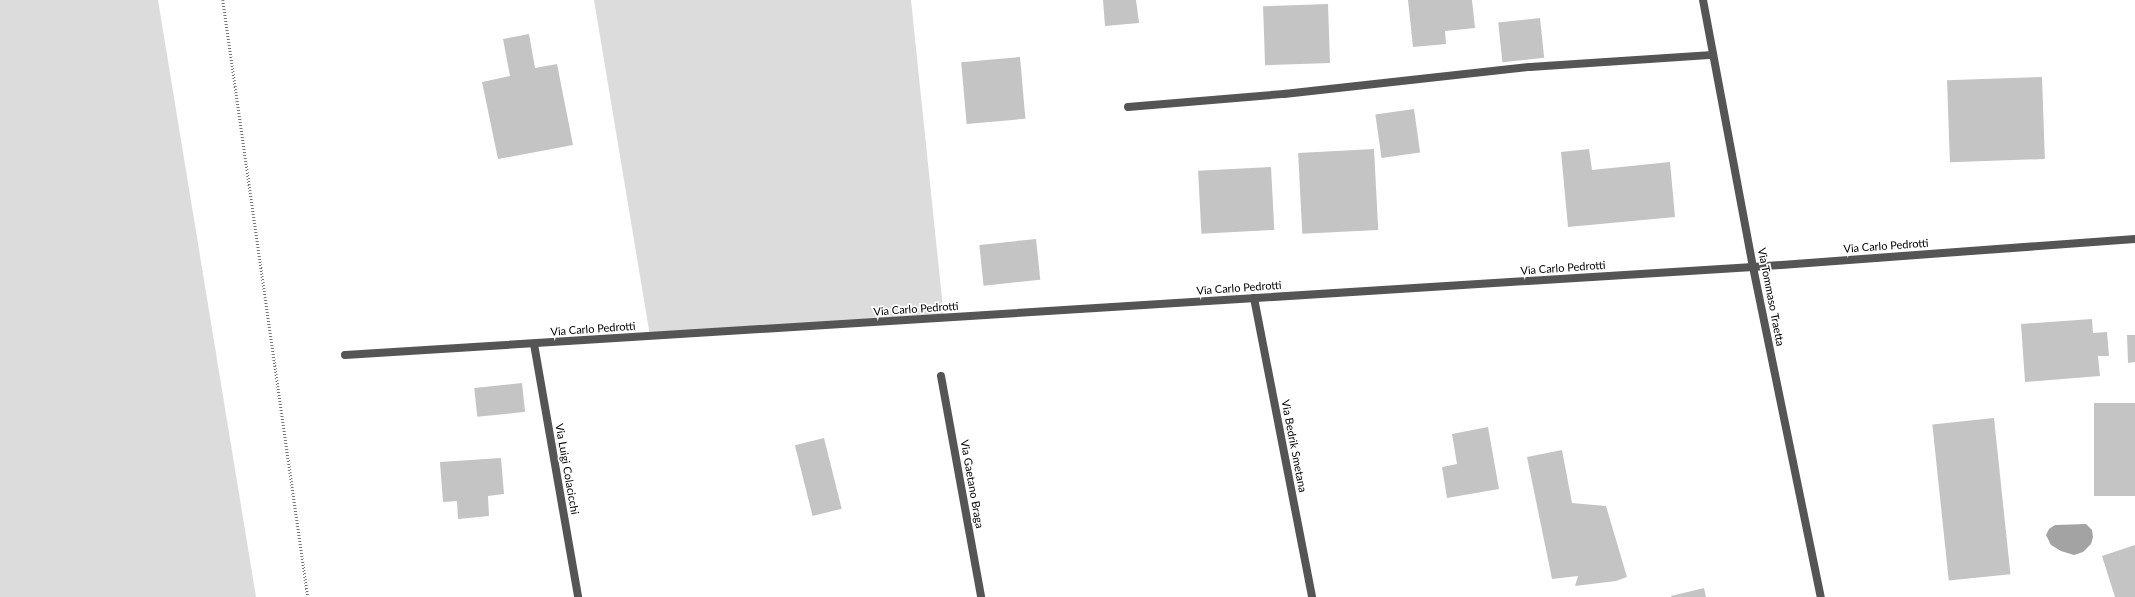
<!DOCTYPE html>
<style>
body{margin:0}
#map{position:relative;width:2135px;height:597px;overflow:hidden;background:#fff;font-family:Lato,sans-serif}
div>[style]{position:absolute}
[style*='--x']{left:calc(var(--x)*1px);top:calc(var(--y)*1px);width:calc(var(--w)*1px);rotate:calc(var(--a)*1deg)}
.green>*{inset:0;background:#dcdcdc}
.water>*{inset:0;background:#a3a3a3}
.building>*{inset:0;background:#c4c4c4;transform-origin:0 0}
.path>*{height:2.5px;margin-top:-1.25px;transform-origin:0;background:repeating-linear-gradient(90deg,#777 0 1px,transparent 0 3px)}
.street>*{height:8px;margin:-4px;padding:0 4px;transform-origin:4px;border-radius:4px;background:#555}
span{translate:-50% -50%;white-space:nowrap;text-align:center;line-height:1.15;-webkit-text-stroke:3.5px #fff;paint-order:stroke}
.street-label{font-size:11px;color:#000}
</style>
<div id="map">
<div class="green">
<i style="clip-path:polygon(0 0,158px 0,256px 597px,0 597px)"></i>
<i style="clip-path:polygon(594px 0,911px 0,944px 318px,650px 336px)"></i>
</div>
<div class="water">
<i style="clip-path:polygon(2086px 524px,2092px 530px,2093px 537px,2091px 544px,2083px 552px,2074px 555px,2061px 551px,2051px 545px,2046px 535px,2049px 529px,2055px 525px)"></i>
</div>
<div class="building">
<i style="clip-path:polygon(1103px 0,1136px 0,1139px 23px,1105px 26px)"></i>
<i style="clip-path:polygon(1408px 0,1472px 0,1475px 28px,1445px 31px,1446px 44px,1413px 47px)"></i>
<i style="left:1328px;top:4px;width:59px;height:65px;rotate:88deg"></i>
<i style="left:1540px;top:18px;width:40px;height:42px;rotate:84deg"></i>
<i style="clip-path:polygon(529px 34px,535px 68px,557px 64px,573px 145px,498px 159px,482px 82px,510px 76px,503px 39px)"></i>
<i style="left:1020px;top:57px;width:62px;height:59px;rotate:85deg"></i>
<i style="left:2042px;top:77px;width:82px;height:95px;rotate:88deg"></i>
<i style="left:1414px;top:109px;width:44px;height:39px;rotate:82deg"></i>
<i style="left:1374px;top:149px;width:81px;height:76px;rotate:87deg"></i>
<i style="clip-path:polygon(1589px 149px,1592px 170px,1670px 162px,1675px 217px,1568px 227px,1561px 152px)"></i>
<i style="left:1271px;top:167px;width:63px;height:73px;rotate:87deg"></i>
<i style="left:1036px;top:239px;width:41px;height:57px;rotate:84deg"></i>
<i style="clip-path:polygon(2092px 319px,2093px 333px,2107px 332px,2109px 356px,2098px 356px,2100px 376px,2025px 382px,2021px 324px)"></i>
<i style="clip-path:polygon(2127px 335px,2135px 335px,2135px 362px,2128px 363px)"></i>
<i style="left:522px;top:383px;width:29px;height:48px;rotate:84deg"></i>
<i style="left:2135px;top:403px;width:93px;height:41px;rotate:90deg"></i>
<i style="left:1994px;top:418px;width:157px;height:62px;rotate:84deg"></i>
<i style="clip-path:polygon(1488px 427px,1499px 489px,1447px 498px,1442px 467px,1457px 464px,1452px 434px)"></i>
<i style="left:824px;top:438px;width:73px;height:30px;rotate:76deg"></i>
<i style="clip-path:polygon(1562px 450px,1572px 503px,1606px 506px,1627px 577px,1616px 581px,1575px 586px,1578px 576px,1552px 579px,1527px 457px)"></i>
<i style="clip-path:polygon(501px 458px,504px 494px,488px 496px,489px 516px,458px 519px,457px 501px,443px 502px,440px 462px)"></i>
<i style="clip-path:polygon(2135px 545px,2135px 597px,2115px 597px,2102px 556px)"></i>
<i style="clip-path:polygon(1704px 588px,1706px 597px,1671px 597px,1671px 596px)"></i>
</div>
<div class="path">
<i style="--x:223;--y:0;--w:603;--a:81.9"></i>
</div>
<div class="street">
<i style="--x:1703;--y:0;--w:272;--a:79.4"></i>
<i style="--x:1753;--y:267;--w:337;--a:78.4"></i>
<i style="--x:1128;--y:107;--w:157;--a:-4.8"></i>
<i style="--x:1284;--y:94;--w:247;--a:-6.3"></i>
<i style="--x:1530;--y:67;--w:183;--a:-3.8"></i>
<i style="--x:1254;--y:298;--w:305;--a:79"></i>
<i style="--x:534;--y:344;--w:257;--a:80.1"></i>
<i style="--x:345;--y:355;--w:1411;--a:-3.58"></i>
<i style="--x:1753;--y:267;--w:383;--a:-4.2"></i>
<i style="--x:941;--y:376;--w:225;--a:79.7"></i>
</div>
<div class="street-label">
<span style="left:1886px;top:246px;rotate:-4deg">Via Carlo Pedrotti</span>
<span style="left:1563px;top:268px;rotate:-4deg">Via Carlo Pedrotti</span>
<span style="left:1239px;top:288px;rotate:-4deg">Via Carlo Pedrotti</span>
<span style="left:1771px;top:297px;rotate:79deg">Via Tommaso Traetta</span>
<span style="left:916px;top:309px;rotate:-4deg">Via Carlo Pedrotti</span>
<span style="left:593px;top:329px;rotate:-4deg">Via Carlo Pedrotti</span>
<span style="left:1294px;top:446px;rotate:79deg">Via Bedrik Smetana</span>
<span style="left:567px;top:469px;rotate:80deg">Via Luigi Colacicchi</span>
<span style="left:972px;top:484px;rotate:80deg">Via Gaetano Braga</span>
</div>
</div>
